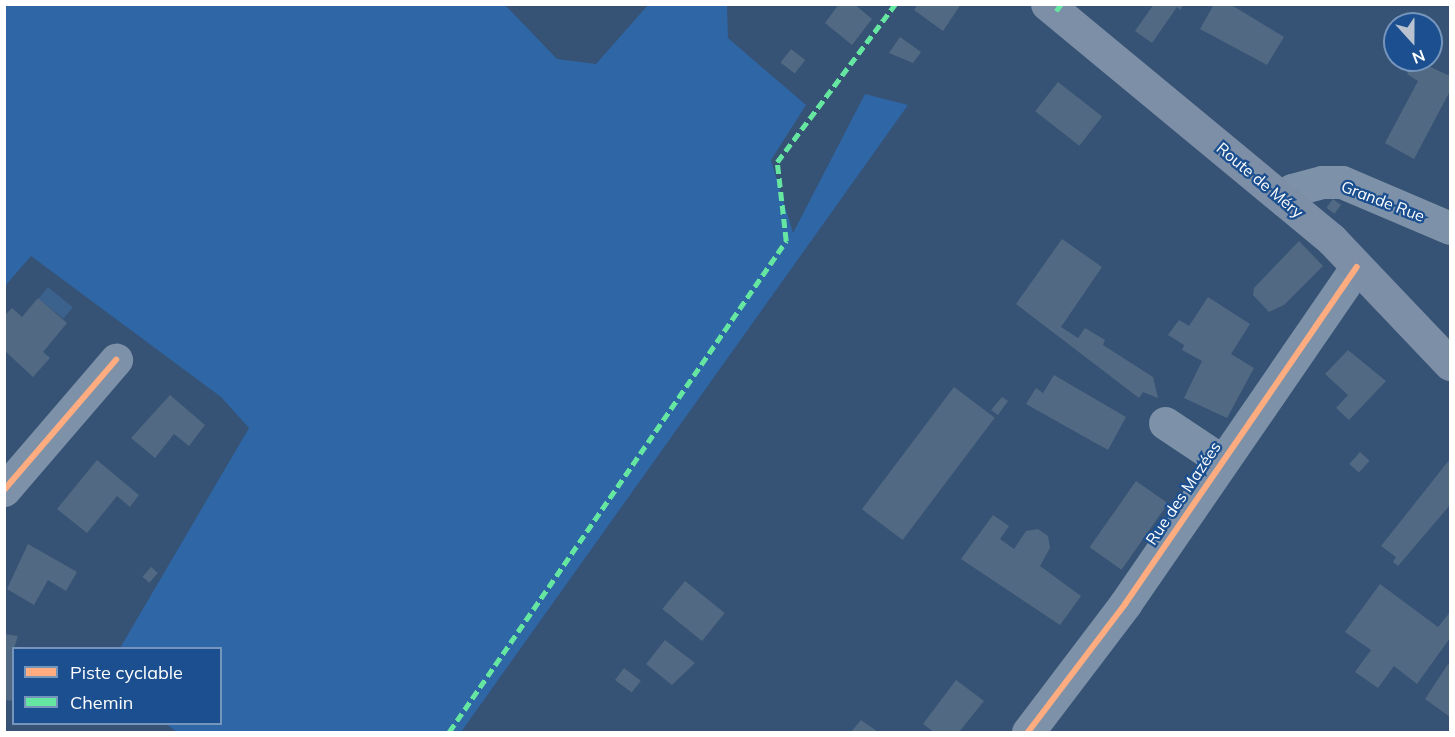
<!DOCTYPE html>
<meta charset="utf-8">
<style>
body{margin:0}
#map{position:relative;width:1455px;height:737px;overflow:hidden;background:#365274;font-family:Mulish,sans-serif}
div>[style]{position:absolute}
[style*='--x']{left:calc(var(--x)*1px);top:calc(var(--y)*1px);width:calc(var(--w)*1px);rotate:calc(var(--a)*1deg)}
.green>*{inset:0;background:#2f66a5}
.water>*{inset:0;background:#3b618d;transform-origin:0 0}
.building>*{inset:0;background:#526984;transform-origin:0 0}
.minor>*{height:33px;margin:-16.5px;padding:0 16.5px;transform-origin:16.5px;border-radius:16.5px;background:#7d92a8}
.major>*{height:33px;margin:-16.5px;padding:0 16.5px;transform-origin:16.5px;border-radius:16.5px;background:#7d8ea7}
.quiet>*{height:4.5px;margin-top:-2.25px;transform-origin:0;background:repeating-linear-gradient(90deg,#66e7a1 0 9px,transparent 0 13.5px)}
.cycleway>*{height:6px;margin:-3px;padding:0 3px;transform-origin:3px;border-radius:3px;background:#ffac80}
span{translate:-50% -50%;white-space:nowrap;text-align:center;line-height:1.15;-webkit-text-stroke:4.5px #1b4f8f;paint-order:stroke}
.street-label{font-size:16px;color:#fff}
.frame{position:absolute;inset:0;border:6px solid #fff;pointer-events:none}
.legend{position:absolute;left:12px;top:647px;width:210px;height:78px;box-sizing:border-box;background:#1b4f8f;border:2px solid #7695bc;margin:0;padding:8px 10px;list-style:none;font-size:18px;color:#fff}
.legend li{display:flex;align-items:center;gap:12px;height:30px}
.legend b{width:30px;border:2px solid #7695bc}
.north{position:absolute;left:1383px;top:12px;width:60px;height:60px;box-sizing:border-box;background:#1b4f8f;border:2px solid #7695bc;border-radius:50%;rotate:159deg;font-size:16px;font-weight:700;line-height:24px;text-align:center;color:#fff}
.north::after{content:'';display:block;margin:auto;width:21px;height:27px;background:#b9c2ce;clip-path:polygon(50% 0,100% 100%,50% 72%,0 100%)}
</style>
<div id="map">
<div class="green">
<i style="clip-path:polygon(5px 4px,505px 5px,557px 59px,596px 64px,648px 5px,727px 5px,728px 38px,806px 105px,771px 160px,793px 233px,865px 94px,908px 105px,461px 732px,177px 732px,166px 724px,220px 724px,220px 648px,120px 648px,249px 428px,221px 397px,31px 256px,5px 286px)"></i>
</div>
<div class="water">
<i style="left:48px;top:287px;width:32px;height:15px;rotate:39deg"></i>
</div>
<div class="building">
<i style="clip-path:polygon(839px 4px,854px 4px,872px 19px,852px 45px,825px 23px)"></i>
<i style="clip-path:polygon(918px 4px,961px 4px,943px 31px,914px 10px)"></i>
<i style="clip-path:polygon(1154px 4px,1184px 4px,1180px 10px,1177px 7px,1152px 43px,1135px 31px)"></i>
<i style="clip-path:polygon(1214px 4px,1230px 4px,1284px 37px,1267px 65px,1200px 29px)"></i>
<i style="clip-path:polygon(900px 37px,921px 52px,913px 63px,889px 53px)"></i>
<i style="left:791px;top:49px;width:18px;height:17px;rotate:38deg"></i>
<i style="clip-path:polygon(1415px 60px,1450px 76px,1450px 91px,1414px 159px,1385px 143px,1418px 81px,1407px 74px)"></i>
<i style="left:1058px;top:82px;width:56px;height:37px;rotate:38deg"></i>
<i style="left:1333px;top:199px;width:10px;height:11px;rotate:37deg"></i>
<i style="clip-path:polygon(1062px 239px,1102px 267px,1061px 327px,1078px 338px,1085px 328px,1105px 340px,1103px 345px,1153px 377px,1158px 398px,1143px 392px,1139px 398px,1016px 304px)"></i>
<i style="clip-path:polygon(1299px 241px,1323px 266px,1284px 305px,1269px 312px,1253px 295px,1254px 288px)"></i>
<i style="clip-path:polygon(1208px 297px,1250px 324px,1231px 354px,1254px 368px,1227px 418px,1184px 398px,1202px 361px,1182px 350px,1184px 345px,1168px 335px,1179px 320px,1189px 326px)"></i>
<i style="clip-path:polygon(38px 298px,67px 323px,43px 352px,50px 358px,33px 377px,4px 350px,4px 316px,12px 308px,22px 317px)"></i>
<i style="clip-path:polygon(1348px 350px,1386px 381px,1349px 420px,1336px 408px,1348px 395px,1325px 374px)"></i>
<i style="clip-path:polygon(1054px 375px,1126px 417px,1108px 450px,1026px 404px,1036px 388px,1043px 393px)"></i>
<i style="left:954px;top:387px;width:51px;height:153px;rotate:37deg"></i>
<i style="clip-path:polygon(170px 395px,205px 425px,189px 446px,174px 434px,155px 458px,131px 438px)"></i>
<i style="clip-path:polygon(1002px 397px,1008px 401px,998px 415px,991px 410px)"></i>
<i style="left:1360px;top:452px;width:13px;height:16px;rotate:42deg"></i>
<i style="clip-path:polygon(1450px 459px,1450px 505px,1398px 566px,1393px 562px,1396px 557px,1381px 546px)"></i>
<i style="clip-path:polygon(97px 460px,139px 495px,130px 507px,117px 496px,87px 533px,57px 509px)"></i>
<i style="left:1136px;top:481px;width:39px;height:81px;rotate:35deg"></i>
<i style="clip-path:polygon(993px 515px,1009px 526px,1000px 539px,1014px 549px,1026px 531px,1038px 529px,1048px 536px,1050px 548px,1040px 566px,1081px 596px,1060px 625px,961px 559px)"></i>
<i style="clip-path:polygon(28px 544px,77px 572px,66px 591px,48px 580px,34px 605px,7px 589px)"></i>
<i style="left:151px;top:567px;width:9px;height:13px;rotate:41deg"></i>
<i style="left:685px;top:581px;width:51px;height:36px;rotate:39deg"></i>
<i style="clip-path:polygon(1380px 584px,1438px 627px,1450px 612px,1450px 638px,1417px 684px,1394px 666px,1378px 688px,1355px 672px,1371px 650px,1345px 632px)"></i>
<i style="clip-path:polygon(4px 634px,18px 636px,14px 648px,14px 701px,4px 700px)"></i>
<i style="clip-path:polygon(665px 640px,695px 663px,672px 685px,646px 664px)"></i>
<i style="clip-path:polygon(1448px 664px,1450px 666px,1450px 717px,1425px 699px)"></i>
<i style="left:624px;top:668px;width:21px;height:15px;rotate:37deg"></i>
<i style="clip-path:polygon(956px 680px,984px 701px,959px 732px,934px 732px,923px 724px)"></i>
<i style="clip-path:polygon(861px 720px,878px 732px,851px 732px)"></i>
</div>
<div class="minor">
<i style="--x:1285;--y:201;--w:13;--a:-58"></i>
<i style="--x:1292;--y:190;--w:31;--a:-15"></i>
<i style="--x:1322;--y:182;--w:20;--a:0"></i>
<i style="--x:1342;--y:182;--w:117;--a:23.1"></i>
<i style="--x:1165;--y:423;--w:69;--a:33.7"></i>
<i style="--x:4;--y:490;--w:172;--a:-49.3"></i>
<i style="--x:1028;--y:732;--w:161;--a:-52.8"></i>
<i style="--x:1125;--y:604;--w:409;--a:-55.5"></i>
</div>
<div class="major">
<i style="--x:1047;--y:4;--w:369;--a:39.6"></i>
<i style="--x:1331;--y:239;--w:173;--a:46.4"></i>
</div>
<div class="quiet">
<i style="--x:1056;--y:11;--w:9;--a:-54"></i>
<i style="--x:449;--y:732;--w:596;--a:-55.54"></i>
<i style="--x:786;--y:241;--w:80;--a:-96.5"></i>
<i style="--x:777;--y:162;--w:197;--a:-53.2"></i>
</div>
<div class="cycleway">
<i style="--x:4;--y:490;--w:172;--a:-49.3"></i>
<i style="--x:1028;--y:732;--w:161;--a:-52.8"></i>
<i style="--x:1125;--y:604;--w:409;--a:-55.5"></i>
</div>
<div class="street-label">
<span style="left:1260px;top:180px;rotate:40deg">Route de Méry</span>
<span style="left:1383px;top:201px;rotate:21deg">Grande Rue</span>
<span style="left:1183px;top:493px;rotate:-56deg">Rue des Mazées</span>
</div>
<div class="frame"></div>
<ul class="legend">
<li><b style="height:8px;background:#ffac80"></b>Piste cyclable</li>
<li><b style="height:8px;background:#66e7a1"></b>Chemin</li>
</ul>
<div class="north">N</div>
</div>
